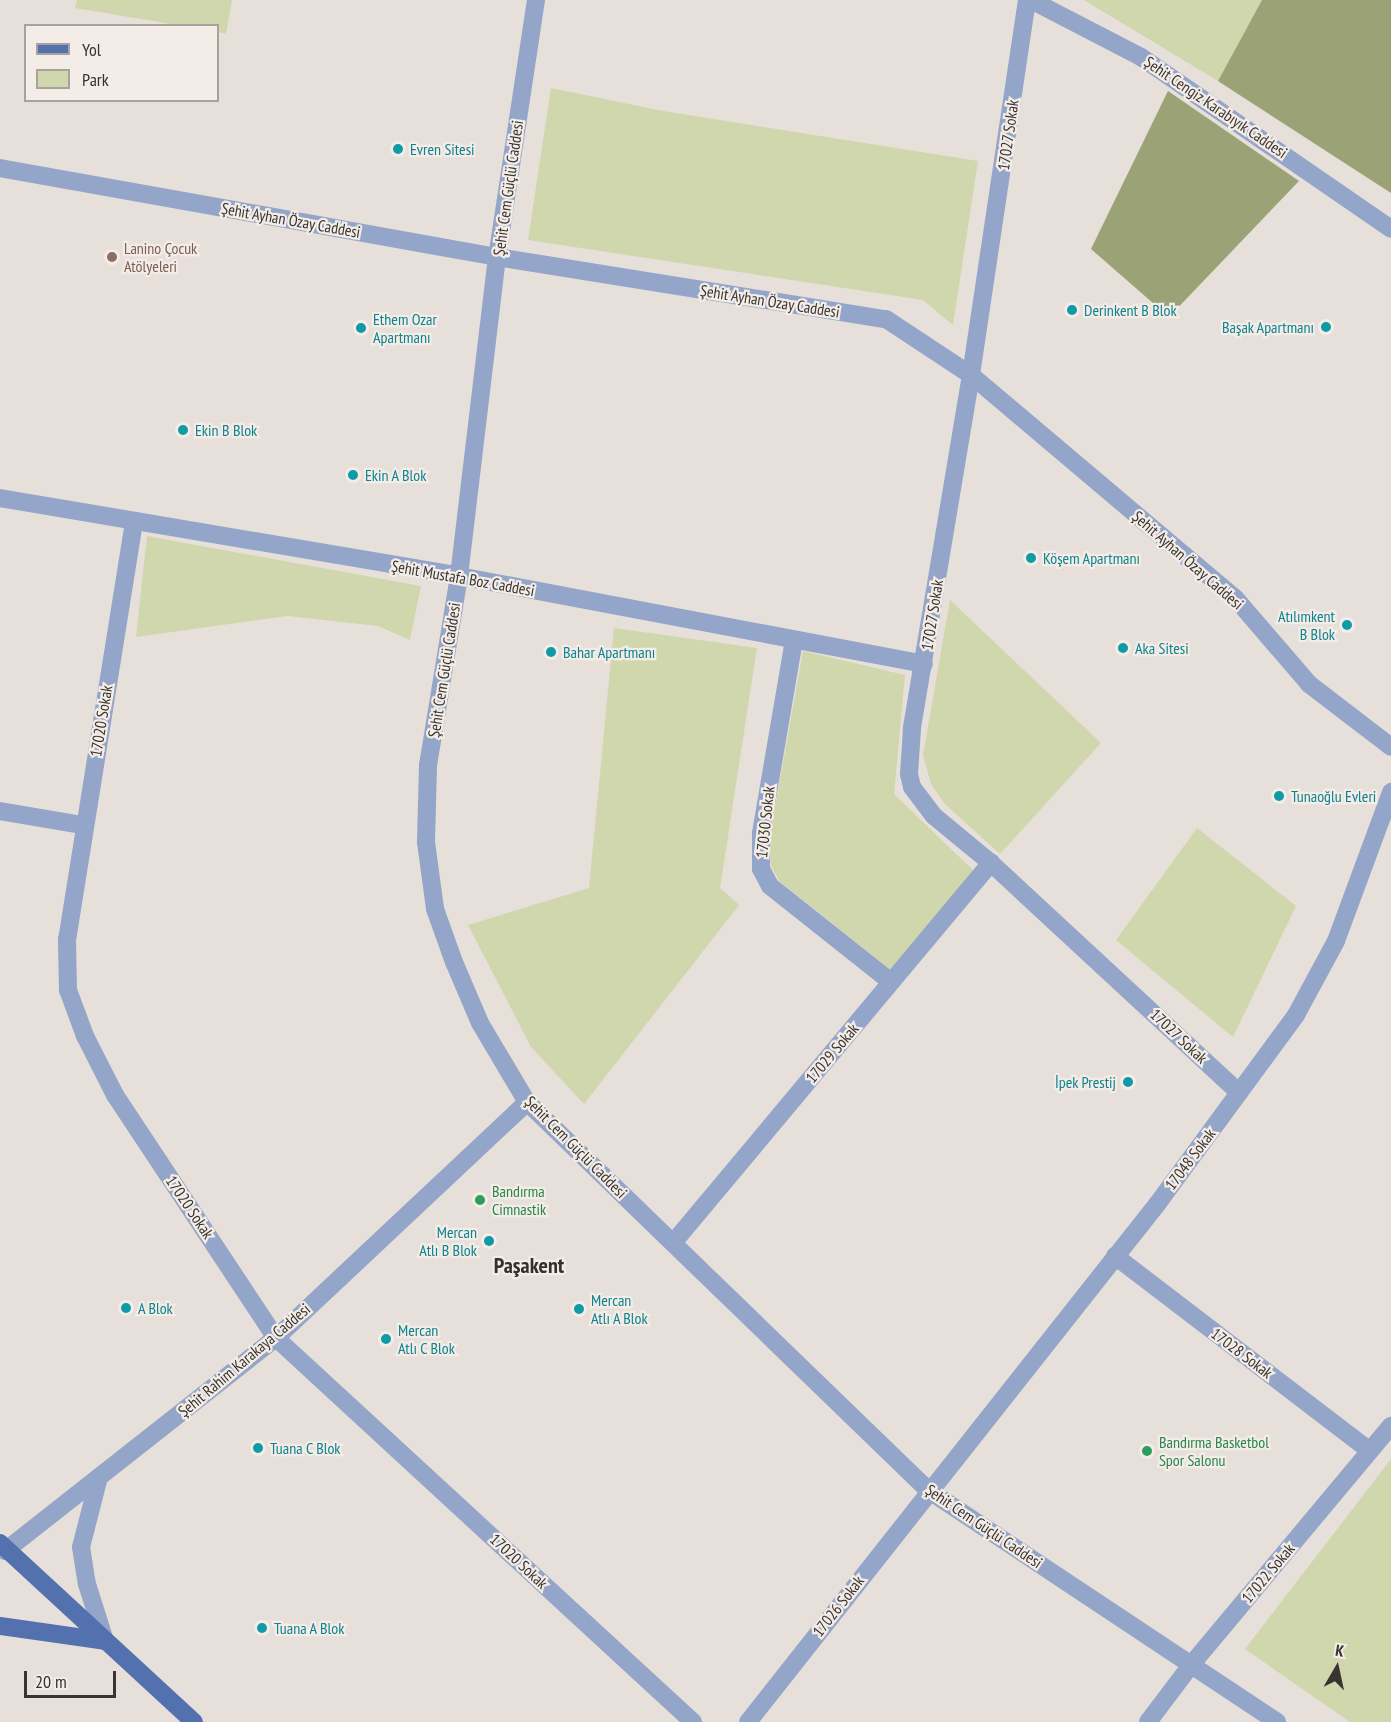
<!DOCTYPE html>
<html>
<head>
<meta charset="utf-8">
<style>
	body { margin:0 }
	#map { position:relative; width:1391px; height:1722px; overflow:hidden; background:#e7dfd9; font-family:"PT Sans Narrow",sans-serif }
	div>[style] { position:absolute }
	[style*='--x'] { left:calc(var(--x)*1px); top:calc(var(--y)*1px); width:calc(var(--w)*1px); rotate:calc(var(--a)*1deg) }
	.green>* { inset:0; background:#d1d7ac }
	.forest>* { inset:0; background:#9ba275 }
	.minor>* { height:18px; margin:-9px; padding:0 9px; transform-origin:9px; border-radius:9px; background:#93a5c8 }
	.major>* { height:18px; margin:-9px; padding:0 9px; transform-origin:9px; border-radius:9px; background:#5371af }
	.dots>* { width:16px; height:16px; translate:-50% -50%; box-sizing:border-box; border:3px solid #f4ece6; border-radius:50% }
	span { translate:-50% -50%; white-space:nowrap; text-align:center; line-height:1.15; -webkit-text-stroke:4.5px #f4ece6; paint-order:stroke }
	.street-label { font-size:16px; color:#373431 }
	.culture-label { font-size:16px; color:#0d838f }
	.left { translate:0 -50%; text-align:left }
	.right { translate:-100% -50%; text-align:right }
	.education-label { font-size:16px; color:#785e54 }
	.leisure-label { font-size:16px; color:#27864d }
	.district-label { font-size:22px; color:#362f2a; font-weight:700 }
	.legend { position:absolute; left:24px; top:24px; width:195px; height:78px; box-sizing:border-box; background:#f4ece6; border:2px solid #a8a29e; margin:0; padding:8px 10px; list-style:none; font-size:18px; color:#373431 }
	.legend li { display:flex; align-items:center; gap:12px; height:30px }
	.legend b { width:30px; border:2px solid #a8a29e }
	.north { position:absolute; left:1307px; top:1638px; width:60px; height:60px; -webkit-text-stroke:4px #f4ece6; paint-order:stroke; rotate:9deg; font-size:16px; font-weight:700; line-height:24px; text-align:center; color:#373431 }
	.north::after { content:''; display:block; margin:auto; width:21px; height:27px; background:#373431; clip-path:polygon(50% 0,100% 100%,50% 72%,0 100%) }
	.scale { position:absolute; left:24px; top:1671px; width:92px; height:27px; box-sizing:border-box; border:3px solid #373431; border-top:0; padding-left:8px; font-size:18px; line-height:21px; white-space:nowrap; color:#373431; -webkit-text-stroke:4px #f4ece6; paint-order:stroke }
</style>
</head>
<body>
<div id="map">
	<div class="green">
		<div style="clip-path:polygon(77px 0,232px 0,226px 34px,218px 32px,218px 26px,177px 25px,75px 8px)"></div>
		<div style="clip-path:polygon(1084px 0,1262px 0,1218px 81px)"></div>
		<div style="clip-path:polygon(551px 88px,663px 111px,978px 161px,953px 325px,923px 300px,528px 240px)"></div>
		<div style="clip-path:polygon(147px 536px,421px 586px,410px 640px,378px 626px,287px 616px,136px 637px)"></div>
		<div style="clip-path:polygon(950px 600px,1101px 743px,1000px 854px,945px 804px,931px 784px,923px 755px)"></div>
		<div style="clip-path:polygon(614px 628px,757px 648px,720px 888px,739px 905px,584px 1104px,531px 1047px,468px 925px,589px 888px)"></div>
		<div style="clip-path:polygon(803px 651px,905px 675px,894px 794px,975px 872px,890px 969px,780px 882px,771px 866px,769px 841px)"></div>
		<div style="clip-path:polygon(1197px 828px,1296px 906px,1233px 1037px,1116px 940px)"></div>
		<div style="clip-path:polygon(1391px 1459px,1391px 1722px,1350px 1722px,1245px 1649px)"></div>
	</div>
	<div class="forest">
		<div style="clip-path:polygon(1262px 0,1391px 0,1391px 193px,1218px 81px)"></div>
		<div style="clip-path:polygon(1168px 91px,1299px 181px,1169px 317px,1091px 249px)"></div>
	</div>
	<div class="minor">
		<div style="--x:536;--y:0;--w:260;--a:98.6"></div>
		<div style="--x:497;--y:257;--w:321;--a:96.8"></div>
		<div style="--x:459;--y:576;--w:192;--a:99.3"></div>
		<div style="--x:428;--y:765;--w:77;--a:91.5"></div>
		<div style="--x:426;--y:842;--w:68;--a:82.3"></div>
		<div style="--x:435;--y:909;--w:56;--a:70.3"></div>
		<div style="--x:454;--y:962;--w:66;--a:66.9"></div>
		<div style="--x:480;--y:1023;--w:92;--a:59.3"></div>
		<div style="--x:527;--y:1102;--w:558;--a:44.06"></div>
		<div style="--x:928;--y:1490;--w:419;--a:33.6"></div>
		<div style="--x:1027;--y:0;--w:379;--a:98.5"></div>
		<div style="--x:971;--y:375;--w:359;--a:99.5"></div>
		<div style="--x:912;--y:729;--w:45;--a:93.8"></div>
		<div style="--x:909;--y:774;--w:13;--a:77"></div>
		<div style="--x:912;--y:787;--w:36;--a:53"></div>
		<div style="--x:934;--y:816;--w:74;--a:39.5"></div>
		<div style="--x:991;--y:863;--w:338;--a:42.8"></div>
		<div style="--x:1031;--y:0;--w:124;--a:27.4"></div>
		<div style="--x:1141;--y:57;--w:303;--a:34.5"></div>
		<div style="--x:0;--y:168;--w:505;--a:10.15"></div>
		<div style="--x:497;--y:257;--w:394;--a:9.1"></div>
		<div style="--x:886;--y:319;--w:102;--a:33.4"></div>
		<div style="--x:971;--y:375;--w:347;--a:40.2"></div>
		<div style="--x:1236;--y:599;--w:112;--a:49.3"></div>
		<div style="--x:1309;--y:684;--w:103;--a:37.5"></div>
		<div style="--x:0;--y:498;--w:466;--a:9.6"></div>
		<div style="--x:459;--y:576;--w:473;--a:10.7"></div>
		<div style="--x:134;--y:522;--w:423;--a:99.1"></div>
		<div style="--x:67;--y:940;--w:50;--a:88.9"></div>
		<div style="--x:68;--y:990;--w:49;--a:69.7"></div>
		<div style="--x:85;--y:1036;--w:66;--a:63"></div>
		<div style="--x:115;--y:1095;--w:291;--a:56.5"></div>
		<div style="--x:276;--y:1338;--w:567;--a:42.64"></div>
		<div style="--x:794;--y:640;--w:197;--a:99.7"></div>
		<div style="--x:761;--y:834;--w:35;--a:90"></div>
		<div style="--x:761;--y:869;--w:19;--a:62"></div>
		<div style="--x:770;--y:886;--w:154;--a:38.4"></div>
		<div style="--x:0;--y:811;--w:84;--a:9.6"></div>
		<div style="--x:673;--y:1243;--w:496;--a:-50.1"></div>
		<div style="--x:1115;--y:1256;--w:320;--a:37.4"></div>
		<div style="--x:99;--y:1477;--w:72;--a:104.4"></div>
		<div style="--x:81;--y:1547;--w:37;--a:81"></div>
		<div style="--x:87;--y:1584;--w:60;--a:72.5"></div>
		<div style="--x:5;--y:1551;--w:345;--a:-38.2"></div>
		<div style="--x:276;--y:1338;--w:345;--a:-43.2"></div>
		<div style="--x:748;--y:1722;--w:661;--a:-51.69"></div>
		<div style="--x:1158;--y:1203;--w:233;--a:-53.7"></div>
		<div style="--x:1296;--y:1015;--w:84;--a:-61.6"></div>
		<div style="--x:1336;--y:941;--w:159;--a:-69.7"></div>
		<div style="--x:1148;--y:1722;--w:71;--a:-53"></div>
		<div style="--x:1191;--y:1665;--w:312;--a:-50.1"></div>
	</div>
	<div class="major">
		<div style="--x:0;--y:1543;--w:264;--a:42.7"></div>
		<div style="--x:0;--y:1626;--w:106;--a:8.1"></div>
	</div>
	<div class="dots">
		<div style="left:398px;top:149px;background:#0f9aa8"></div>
		<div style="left:112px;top:257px;background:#8d6e63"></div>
		<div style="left:1072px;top:310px;background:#0f9aa8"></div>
		<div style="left:1326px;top:327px;background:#0f9aa8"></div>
		<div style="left:361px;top:328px;background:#0f9aa8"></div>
		<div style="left:183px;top:430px;background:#0f9aa8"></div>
		<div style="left:353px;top:475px;background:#0f9aa8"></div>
		<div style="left:1031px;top:558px;background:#0f9aa8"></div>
		<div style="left:1347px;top:625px;background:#0f9aa8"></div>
		<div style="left:1123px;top:648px;background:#0f9aa8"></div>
		<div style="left:551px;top:652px;background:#0f9aa8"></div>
		<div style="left:1279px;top:796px;background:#0f9aa8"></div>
		<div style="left:1128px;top:1082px;background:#0f9aa8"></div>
		<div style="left:480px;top:1200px;background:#2e9e5b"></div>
		<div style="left:489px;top:1241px;background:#0f9aa8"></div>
		<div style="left:126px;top:1308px;background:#0f9aa8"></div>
		<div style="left:579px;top:1309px;background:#0f9aa8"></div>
		<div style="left:386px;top:1339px;background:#0f9aa8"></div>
		<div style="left:258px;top:1448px;background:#0f9aa8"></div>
		<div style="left:1147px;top:1451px;background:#2e9e5b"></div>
		<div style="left:262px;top:1628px;background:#0f9aa8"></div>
	</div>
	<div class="street-label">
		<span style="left:1216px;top:107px;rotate:34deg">Şehit Cengiz Karabıyık Caddesi</span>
		<span style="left:1008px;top:135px;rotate:-82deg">17027 Sokak</span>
		<span style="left:508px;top:188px;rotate:-82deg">Şehit Cem Güçlü Caddesi</span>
		<span style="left:291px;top:220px;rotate:10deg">Şehit Ayhan Özay Caddesi</span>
		<span style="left:770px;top:301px;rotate:9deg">Şehit Ayhan Özay Caddesi</span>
		<span style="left:1188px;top:560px;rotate:41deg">Şehit Ayhan Özay Caddesi</span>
		<span style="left:463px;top:578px;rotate:10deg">Şehit Mustafa Boz Caddesi</span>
		<span style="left:932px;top:615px;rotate:-81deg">17027 Sokak</span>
		<span style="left:444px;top:670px;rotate:-81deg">Şehit Cem Güçlü Caddesi</span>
		<span style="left:101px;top:721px;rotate:-81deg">17020 Sokak</span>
		<span style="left:765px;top:822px;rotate:-84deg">17030 Sokak</span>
		<span style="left:1179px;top:1036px;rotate:43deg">17027 Sokak</span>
		<span style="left:832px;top:1053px;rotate:-50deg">17029 Sokak</span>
		<span style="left:576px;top:1147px;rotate:45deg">Şehit Cem Güçlü Caddesi</span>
		<span style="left:1190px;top:1159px;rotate:-53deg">17048 Sokak</span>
		<span style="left:190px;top:1207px;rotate:56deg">17020 Sokak</span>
		<span style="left:1242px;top:1353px;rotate:37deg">17028 Sokak</span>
		<span style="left:244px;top:1360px;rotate:-40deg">Şehit Rahim Karakaya Caddesi</span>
		<span style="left:984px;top:1526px;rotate:34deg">Şehit Cem Güçlü Caddesi</span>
		<span style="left:519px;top:1561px;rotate:43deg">17020 Sokak</span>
		<span style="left:1268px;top:1573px;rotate:-50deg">17022 Sokak</span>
		<span style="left:838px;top:1606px;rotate:-52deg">17026 Sokak</span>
	</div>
	<div class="culture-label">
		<span class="left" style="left:410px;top:149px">Evren Sitesi</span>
		<span class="left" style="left:1084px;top:310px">Derinkent B Blok</span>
		<span class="left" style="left:373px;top:328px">Ethem Ozar<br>Apartmanı</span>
		<span class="right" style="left:1314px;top:327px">Başak Apartmanı</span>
		<span class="left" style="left:195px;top:430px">Ekin B Blok</span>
		<span class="left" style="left:365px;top:475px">Ekin A Blok</span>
		<span class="left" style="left:1043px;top:558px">Köşem Apartmanı</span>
		<span class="right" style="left:1335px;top:625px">Atılımkent<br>B Blok</span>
		<span class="left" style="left:1135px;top:648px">Aka Sitesi</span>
		<span class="left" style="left:563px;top:652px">Bahar Apartmanı</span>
		<span class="left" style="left:1291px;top:796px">Tunaoğlu Evleri</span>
		<span class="right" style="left:1116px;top:1082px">İpek Prestij</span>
		<span class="right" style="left:477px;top:1241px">Mercan<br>Atlı B Blok</span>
		<span class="left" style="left:591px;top:1309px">Mercan<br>Atlı A Blok</span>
		<span class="left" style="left:138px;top:1308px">A Blok</span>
		<span class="left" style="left:398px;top:1339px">Mercan<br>Atlı C Blok</span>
		<span class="left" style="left:270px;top:1448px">Tuana C Blok</span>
		<span class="left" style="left:274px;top:1628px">Tuana A Blok</span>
	</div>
	<div class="education-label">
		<span class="left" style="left:124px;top:257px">Lanino Çocuk<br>Atölyeleri</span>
	</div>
	<div class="leisure-label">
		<span class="left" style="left:492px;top:1200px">Bandırma<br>Cimnastik</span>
		<span class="left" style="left:1159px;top:1451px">Bandırma Basketbol<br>Spor Salonu</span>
	</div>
	<div class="district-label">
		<span style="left:529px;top:1266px">Paşakent</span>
	</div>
	<ul class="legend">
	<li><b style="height:8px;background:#5371af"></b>Yol</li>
	<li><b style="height:16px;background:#d1d7ac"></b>Park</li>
	</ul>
	<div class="north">K</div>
	<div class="scale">20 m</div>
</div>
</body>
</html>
